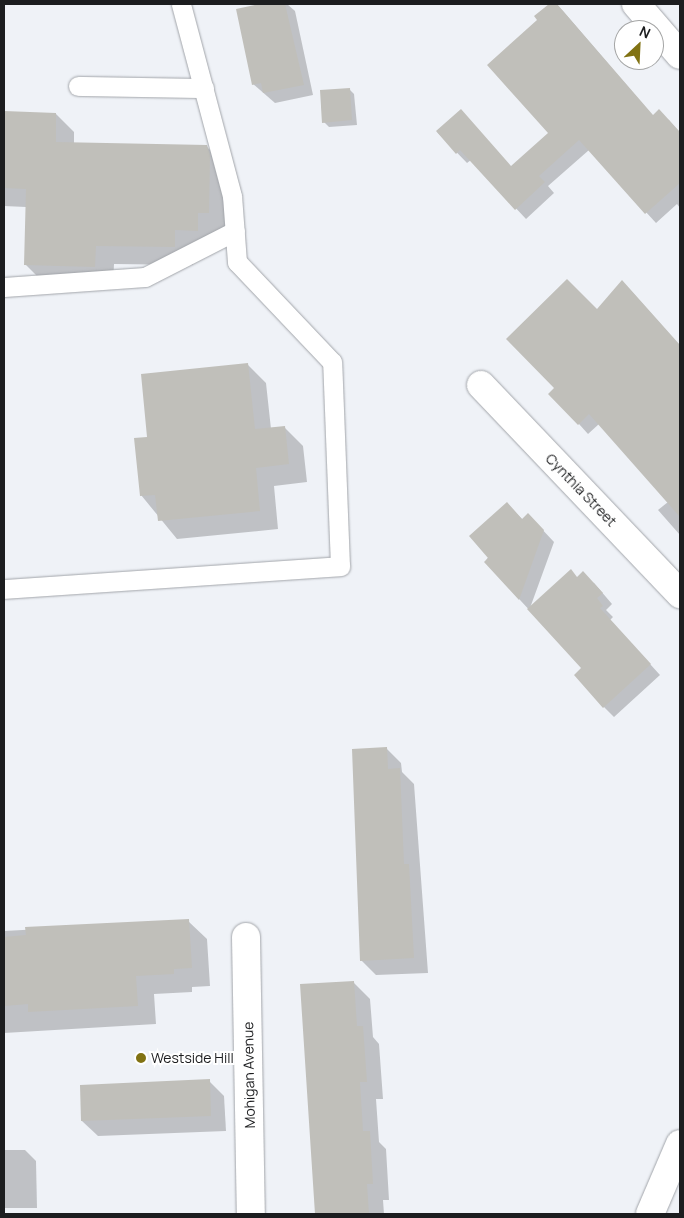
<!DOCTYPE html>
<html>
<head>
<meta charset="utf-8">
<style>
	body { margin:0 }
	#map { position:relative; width:684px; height:1218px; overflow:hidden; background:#eff2f7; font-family:Manrope,sans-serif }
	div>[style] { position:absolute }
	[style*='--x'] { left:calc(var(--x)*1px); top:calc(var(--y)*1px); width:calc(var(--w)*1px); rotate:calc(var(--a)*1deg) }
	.shadow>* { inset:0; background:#0003 }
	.building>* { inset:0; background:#c0bfba }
	.roads { filter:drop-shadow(0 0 1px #a2a5aa) drop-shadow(0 0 1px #a2a5aa) }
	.lane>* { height:19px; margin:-9.5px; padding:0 9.5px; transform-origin:9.5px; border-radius:9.5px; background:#fff }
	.street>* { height:28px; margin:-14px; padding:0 14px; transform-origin:14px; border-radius:14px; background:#fff }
	.dots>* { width:14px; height:14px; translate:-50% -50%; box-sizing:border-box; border:2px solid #fff; border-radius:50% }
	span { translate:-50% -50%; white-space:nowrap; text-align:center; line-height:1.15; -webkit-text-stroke:4px #fff; paint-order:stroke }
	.street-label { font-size:14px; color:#1c1d1f }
	.poi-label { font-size:14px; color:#1c1d1f }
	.left { translate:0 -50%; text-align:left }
	.frame { position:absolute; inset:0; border:5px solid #1c1d1f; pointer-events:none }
	.north { position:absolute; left:614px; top:20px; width:50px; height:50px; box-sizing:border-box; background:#fff; border:1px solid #a4a5a5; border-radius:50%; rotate:25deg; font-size:14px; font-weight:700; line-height:20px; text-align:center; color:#1c1d1f }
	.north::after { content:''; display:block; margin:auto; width:18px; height:22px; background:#817213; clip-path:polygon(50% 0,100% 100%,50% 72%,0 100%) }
</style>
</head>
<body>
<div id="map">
	<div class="shadow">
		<div style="clip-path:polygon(267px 4px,287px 4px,295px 11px,313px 95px,275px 103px,253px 84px,238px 10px)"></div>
		<div style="clip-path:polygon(551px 4px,556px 4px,563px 11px,653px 116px,669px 120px,680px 134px,680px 208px,677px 204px,656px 223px,589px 150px,548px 186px,554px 193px,526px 219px,471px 160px,467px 163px,437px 132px,512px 168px,550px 133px,539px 20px,536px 17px)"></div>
		<div style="clip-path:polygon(349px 89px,354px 94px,357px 125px,329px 127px,324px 122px)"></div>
		<div style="clip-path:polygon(4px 113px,56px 114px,74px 132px,74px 144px,206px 146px,225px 165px,227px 231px,193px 248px,193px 265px,114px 264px,113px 285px,44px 283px,26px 265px,26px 207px,4px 206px)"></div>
		<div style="clip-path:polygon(632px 292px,680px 346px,680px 535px,658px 510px,668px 502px,599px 424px,588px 434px,579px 424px,556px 388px,597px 311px)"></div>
		<div style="clip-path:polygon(248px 365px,266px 383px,271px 429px,285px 428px,303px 446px,307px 482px,274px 486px,278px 529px,177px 539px,141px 495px,148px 438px)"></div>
		<div style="clip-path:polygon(517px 514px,523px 520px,539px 526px,554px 542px,530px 608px,578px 578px,594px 583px,612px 604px,606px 610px,613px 617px,610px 620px,660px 675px,614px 717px,604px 707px,583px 668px,485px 562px)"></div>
		<div style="clip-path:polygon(386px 748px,401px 763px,402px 772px,414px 784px,428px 973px,376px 975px,361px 960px)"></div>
		<div style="clip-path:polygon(188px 921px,207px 939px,210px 986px,192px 987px,192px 992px,154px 994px,156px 1024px,4px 1033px,4px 931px)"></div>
		<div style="clip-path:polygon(353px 982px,370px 999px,373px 1037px,379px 1044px,383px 1099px,376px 1099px,379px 1142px,386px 1149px,389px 1200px,383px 1200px,384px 1214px,316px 1214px,302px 985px)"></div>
		<div style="clip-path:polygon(209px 1081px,224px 1096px,226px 1131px,98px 1136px,82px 1121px,81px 1086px)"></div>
		<div style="clip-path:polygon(4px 1150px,25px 1150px,36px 1161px,37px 1208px,4px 1208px)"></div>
	</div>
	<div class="building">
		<div style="clip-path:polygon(260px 4px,285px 4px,304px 85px,263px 93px,261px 83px,252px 85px,236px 9px)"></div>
		<div style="clip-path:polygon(549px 4px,557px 4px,653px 115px,659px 109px,680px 132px,680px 183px,645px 214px,579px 140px,539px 176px,545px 182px,515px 210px,460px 150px,456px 154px,436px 131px,461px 109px,511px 166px,548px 133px,487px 65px,537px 20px,534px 16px)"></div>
		<div style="clip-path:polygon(350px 88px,352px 120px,322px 123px,320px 90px)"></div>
		<div style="clip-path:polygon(4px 111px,56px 113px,56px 142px,207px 145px,210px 155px,209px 213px,198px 213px,198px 231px,175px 230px,175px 247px,96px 246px,95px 267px,24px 265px,26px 189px,4px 188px)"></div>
		<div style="clip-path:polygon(567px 279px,597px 309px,622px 280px,680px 345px,680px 517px,589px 414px,578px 425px,548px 394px,554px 388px,506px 339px)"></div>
		<div style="clip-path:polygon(248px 363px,255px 429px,285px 426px,289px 464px,256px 468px,260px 511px,158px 521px,155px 495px,140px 496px,134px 438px,147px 437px,141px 374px)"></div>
		<div style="clip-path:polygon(507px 502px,522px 519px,528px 513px,544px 530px,519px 600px,484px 562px,488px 558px,469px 536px)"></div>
		<div style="clip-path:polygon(571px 569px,577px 577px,583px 571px,603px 593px,597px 598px,603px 606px,600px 608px,651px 664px,603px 708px,574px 675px,581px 668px,527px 609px)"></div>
		<div style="clip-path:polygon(387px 747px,388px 769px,400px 768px,404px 864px,409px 864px,414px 958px,360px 961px,352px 749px)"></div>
		<div style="clip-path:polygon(189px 919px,192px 968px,174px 969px,174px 974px,136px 976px,138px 1006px,28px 1012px,28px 1004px,4px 1006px,4px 937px,26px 935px,25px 927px)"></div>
		<div style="clip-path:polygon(354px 981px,357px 1026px,363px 1026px,367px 1082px,360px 1082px,363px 1131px,370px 1131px,373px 1184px,367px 1184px,369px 1214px,315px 1214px,300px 984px)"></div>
		<div style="clip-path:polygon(210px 1079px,211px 1116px,81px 1121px,80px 1085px)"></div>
	</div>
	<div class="roads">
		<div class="lane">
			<div style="--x:78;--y:86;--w:126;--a:0.9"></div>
			<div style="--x:4;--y:287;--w:141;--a:-4.1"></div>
			<div style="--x:145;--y:277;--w:101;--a:-27.1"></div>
			<div style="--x:4;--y:589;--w:337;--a:-3.9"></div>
			<div style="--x:340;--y:566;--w:204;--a:-92.2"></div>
			<div style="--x:332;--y:362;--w:138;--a:-133.5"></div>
			<div style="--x:237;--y:262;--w:66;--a:-94.3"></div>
			<div style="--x:232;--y:196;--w:199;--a:-104.9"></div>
		</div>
		<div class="street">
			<div style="--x:636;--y:4;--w:67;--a:49.2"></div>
			<div style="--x:481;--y:385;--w:289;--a:46.4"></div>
			<div style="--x:246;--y:937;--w:277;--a:89"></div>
			<div style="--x:650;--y:1214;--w:76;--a:-66.8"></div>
		</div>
	</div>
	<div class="dots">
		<div style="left:141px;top:1058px;background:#817213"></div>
	</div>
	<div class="street-label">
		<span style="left:581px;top:490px;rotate:46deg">Cynthia Street</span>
		<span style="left:249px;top:1075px;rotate:-91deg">Mohigan Avenue</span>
	</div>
	<div class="poi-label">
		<span class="left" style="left:151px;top:1058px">Westside Hill</span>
	</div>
	<div class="frame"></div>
	<div class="north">N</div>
</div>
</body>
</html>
